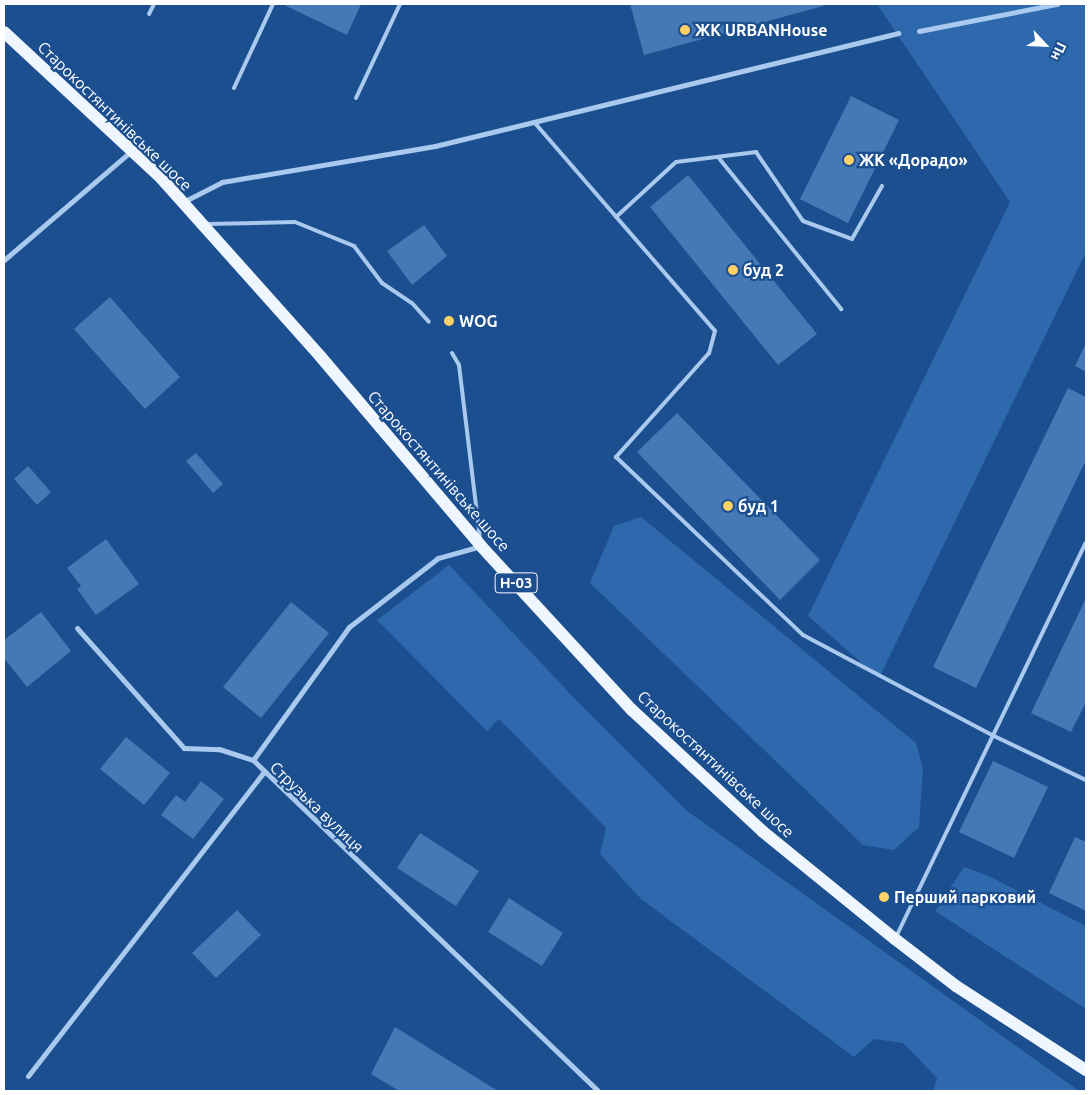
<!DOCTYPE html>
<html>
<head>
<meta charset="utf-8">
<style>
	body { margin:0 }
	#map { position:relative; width:1090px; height:1095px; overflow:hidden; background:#1b4f8f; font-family:Ubuntu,sans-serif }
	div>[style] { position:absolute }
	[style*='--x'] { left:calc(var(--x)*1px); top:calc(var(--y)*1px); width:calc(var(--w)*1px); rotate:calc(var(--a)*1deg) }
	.green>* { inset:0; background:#2e69ad }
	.building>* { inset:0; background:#4478b7 }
	.service>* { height:4px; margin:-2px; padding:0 2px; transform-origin:2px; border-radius:2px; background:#a9c9ee }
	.minor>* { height:5px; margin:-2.5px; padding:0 2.5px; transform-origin:2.5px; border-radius:2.5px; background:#a9c9ee }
	.primary>* { height:12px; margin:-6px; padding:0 6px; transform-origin:6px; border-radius:6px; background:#f0f6ff }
	.dots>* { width:14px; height:14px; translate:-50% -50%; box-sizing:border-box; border:2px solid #1b4f8f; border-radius:50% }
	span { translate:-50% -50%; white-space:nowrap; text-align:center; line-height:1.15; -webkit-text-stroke:4.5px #1b4f8f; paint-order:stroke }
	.shield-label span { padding:1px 4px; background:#1b4f8f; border:1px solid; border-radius:4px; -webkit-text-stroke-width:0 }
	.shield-label { font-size:15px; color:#fff; font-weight:700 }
	.poi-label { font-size:16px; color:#fff; font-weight:700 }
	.left { translate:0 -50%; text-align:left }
	.street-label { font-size:16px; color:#fff }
	.frame { position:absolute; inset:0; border:5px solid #fff; pointer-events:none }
	.north { position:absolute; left:1020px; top:20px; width:50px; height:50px; -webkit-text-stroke:4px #1b4f8f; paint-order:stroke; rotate:115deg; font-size:14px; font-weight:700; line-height:20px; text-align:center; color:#fff }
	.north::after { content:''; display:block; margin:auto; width:18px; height:22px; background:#fff; clip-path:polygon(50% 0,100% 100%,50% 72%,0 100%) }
</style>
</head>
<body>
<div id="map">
	<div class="green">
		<div style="clip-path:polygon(877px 4px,1086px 4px,1086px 252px,879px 678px,808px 616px,1010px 202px)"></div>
		<div style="clip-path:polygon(641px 517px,916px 743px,923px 768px,919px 827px,894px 850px,863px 845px,590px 583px,614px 526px)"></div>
		<div style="clip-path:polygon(449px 565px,578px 702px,687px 811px,1079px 1091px,933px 1091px,937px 1078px,903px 1043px,874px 1039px,854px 1057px,641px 899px,600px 854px,606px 828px,499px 719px,487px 731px,377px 620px)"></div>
		<div style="clip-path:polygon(964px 867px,989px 876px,1086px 926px,1086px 1009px,935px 911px)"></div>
	</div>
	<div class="building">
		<div style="clip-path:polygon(287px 4px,361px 4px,347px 35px,286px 6px)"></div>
		<div style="clip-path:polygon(630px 4px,823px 4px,823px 6px,644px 55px)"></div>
		<div style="clip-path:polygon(851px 96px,899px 120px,848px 223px,800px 199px)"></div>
		<div style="clip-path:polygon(688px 175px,817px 334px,778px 365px,650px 207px)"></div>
		<div style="clip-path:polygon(424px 225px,447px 256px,412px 285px,387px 251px)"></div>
		<div style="clip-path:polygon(110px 297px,180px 377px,145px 409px,74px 329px)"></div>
		<div style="clip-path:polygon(1086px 343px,1086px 372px,1075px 366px)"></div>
		<div style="clip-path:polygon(1068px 388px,1086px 397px,1086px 460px,976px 688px,933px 667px)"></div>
		<div style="clip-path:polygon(677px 413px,820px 560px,780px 600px,637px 452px)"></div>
		<div style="clip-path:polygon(196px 453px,223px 484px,213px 493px,186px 461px)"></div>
		<div style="clip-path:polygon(28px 466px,51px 492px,37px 505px,14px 479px)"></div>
		<div style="clip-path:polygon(106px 539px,139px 584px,96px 615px,77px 589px,81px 586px,67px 568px)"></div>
		<div style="clip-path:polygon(1086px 598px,1086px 702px,1071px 732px,1031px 713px)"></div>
		<div style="clip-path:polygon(291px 602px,329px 633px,261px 718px,223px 687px)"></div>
		<div style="clip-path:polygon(41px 612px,71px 651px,27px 687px,4px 658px,4px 640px)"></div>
		<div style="clip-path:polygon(126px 737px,170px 773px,144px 805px,100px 769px)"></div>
		<div style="clip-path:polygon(993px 761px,1048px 787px,1014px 858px,959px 832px)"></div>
		<div style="clip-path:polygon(201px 781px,224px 799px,193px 839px,161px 815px,176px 795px,185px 802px)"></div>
		<div style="clip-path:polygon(420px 833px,479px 871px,456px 906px,397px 868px)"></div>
		<div style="clip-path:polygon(1075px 837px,1086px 842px,1086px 911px,1049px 893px)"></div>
		<div style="clip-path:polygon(509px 898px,563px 933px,542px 966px,488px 932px)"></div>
		<div style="clip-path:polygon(237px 910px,261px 935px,216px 978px,192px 953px)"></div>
		<div style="clip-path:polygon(395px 1027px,498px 1091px,399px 1091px,371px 1074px)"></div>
	</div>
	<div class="service">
		<div style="--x:149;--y:14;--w:11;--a:-63"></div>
		<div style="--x:234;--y:88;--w:93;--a:-65.1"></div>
		<div style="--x:356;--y:98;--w:104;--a:-64.9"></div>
		<div style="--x:534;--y:122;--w:276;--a:49.1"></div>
		<div style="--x:715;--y:331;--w:23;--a:105"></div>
		<div style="--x:709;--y:353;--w:140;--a:131.8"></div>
		<div style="--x:616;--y:457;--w:258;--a:43.6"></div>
		<div style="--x:803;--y:635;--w:216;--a:27.9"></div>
		<div style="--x:994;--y:736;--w:102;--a:25.6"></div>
		<div style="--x:718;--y:157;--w:196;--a:51"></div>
		<div style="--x:616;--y:217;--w:81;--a:-42.5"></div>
		<div style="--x:676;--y:162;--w:81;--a:-7.1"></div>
		<div style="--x:756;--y:152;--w:83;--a:55.7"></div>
		<div style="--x:803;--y:221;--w:52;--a:20.2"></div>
		<div style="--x:852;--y:239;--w:61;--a:-60.5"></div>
		<div style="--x:207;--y:224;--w:88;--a:-1.3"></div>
		<div style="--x:295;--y:222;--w:64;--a:22.1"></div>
		<div style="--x:354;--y:246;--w:46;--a:52.9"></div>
		<div style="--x:382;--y:283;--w:36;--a:34"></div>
		<div style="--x:412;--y:303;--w:25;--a:48"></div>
		<div style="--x:452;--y:353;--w:14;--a:60"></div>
		<div style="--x:459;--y:365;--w:175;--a:83.1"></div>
		<div style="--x:896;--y:937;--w:437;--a:-64.3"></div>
	</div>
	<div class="minor">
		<div style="--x:919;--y:31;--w:141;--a:-11.1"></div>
		<div style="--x:183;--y:202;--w:44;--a:-27.1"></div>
		<div style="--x:222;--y:182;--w:216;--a:-9.6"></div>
		<div style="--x:435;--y:146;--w:477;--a:-13.7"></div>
		<div style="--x:4;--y:260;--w:167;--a:-40.6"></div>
		<div style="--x:481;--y:546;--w:45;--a:164.4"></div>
		<div style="--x:438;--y:558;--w:113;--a:142.2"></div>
		<div style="--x:349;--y:627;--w:164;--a:125.8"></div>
		<div style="--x:253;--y:760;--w:478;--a:43.8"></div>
		<div style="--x:77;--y:628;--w:161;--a:48.3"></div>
		<div style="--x:184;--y:748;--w:35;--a:2"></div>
		<div style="--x:219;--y:749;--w:36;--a:18"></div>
		<div style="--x:28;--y:1076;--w:383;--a:-52.2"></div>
	</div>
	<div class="primary">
		<div style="--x:4;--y:32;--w:214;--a:42.9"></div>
		<div style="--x:161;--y:178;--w:239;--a:48.2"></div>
		<div style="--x:320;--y:356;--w:249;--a:49.7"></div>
		<div style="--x:481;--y:546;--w:223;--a:47.4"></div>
		<div style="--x:632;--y:710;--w:178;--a:42.9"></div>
		<div style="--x:762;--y:831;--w:171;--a:39.1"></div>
		<div style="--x:895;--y:939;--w:77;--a:37.6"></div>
		<div style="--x:956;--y:986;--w:155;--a:32.9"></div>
	</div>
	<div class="dots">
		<div style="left:685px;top:30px;background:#ffd166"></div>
		<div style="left:849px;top:160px;background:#ffd166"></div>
		<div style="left:733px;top:270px;background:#ffd166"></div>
		<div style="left:449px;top:321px;background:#ffd166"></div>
		<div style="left:728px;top:506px;background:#ffd166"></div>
		<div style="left:884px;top:897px;background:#ffd166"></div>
	</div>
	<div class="shield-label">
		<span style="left:516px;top:583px">Н-03</span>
	</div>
	<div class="poi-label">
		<span class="left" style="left:695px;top:30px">ЖК URBANHouse</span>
		<span class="left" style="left:859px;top:160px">ЖК «Дорадо»</span>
		<span class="left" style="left:743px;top:270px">буд 2</span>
		<span class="left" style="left:459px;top:321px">WOG</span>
		<span class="left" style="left:738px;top:506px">буд 1</span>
		<span class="left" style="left:894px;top:897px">Перший парковий</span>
	</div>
	<div class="street-label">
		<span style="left:115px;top:116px;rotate:44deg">Старокостянтинівське шосе</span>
		<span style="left:439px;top:471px;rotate:49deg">Старокостянтинівське шосе</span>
		<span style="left:716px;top:764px;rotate:43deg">Старокостянтинівське шосе</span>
		<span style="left:317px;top:807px;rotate:44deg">Струзька вулиця</span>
	</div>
	<div class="frame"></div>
	<div class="north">Пн</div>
</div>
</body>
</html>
